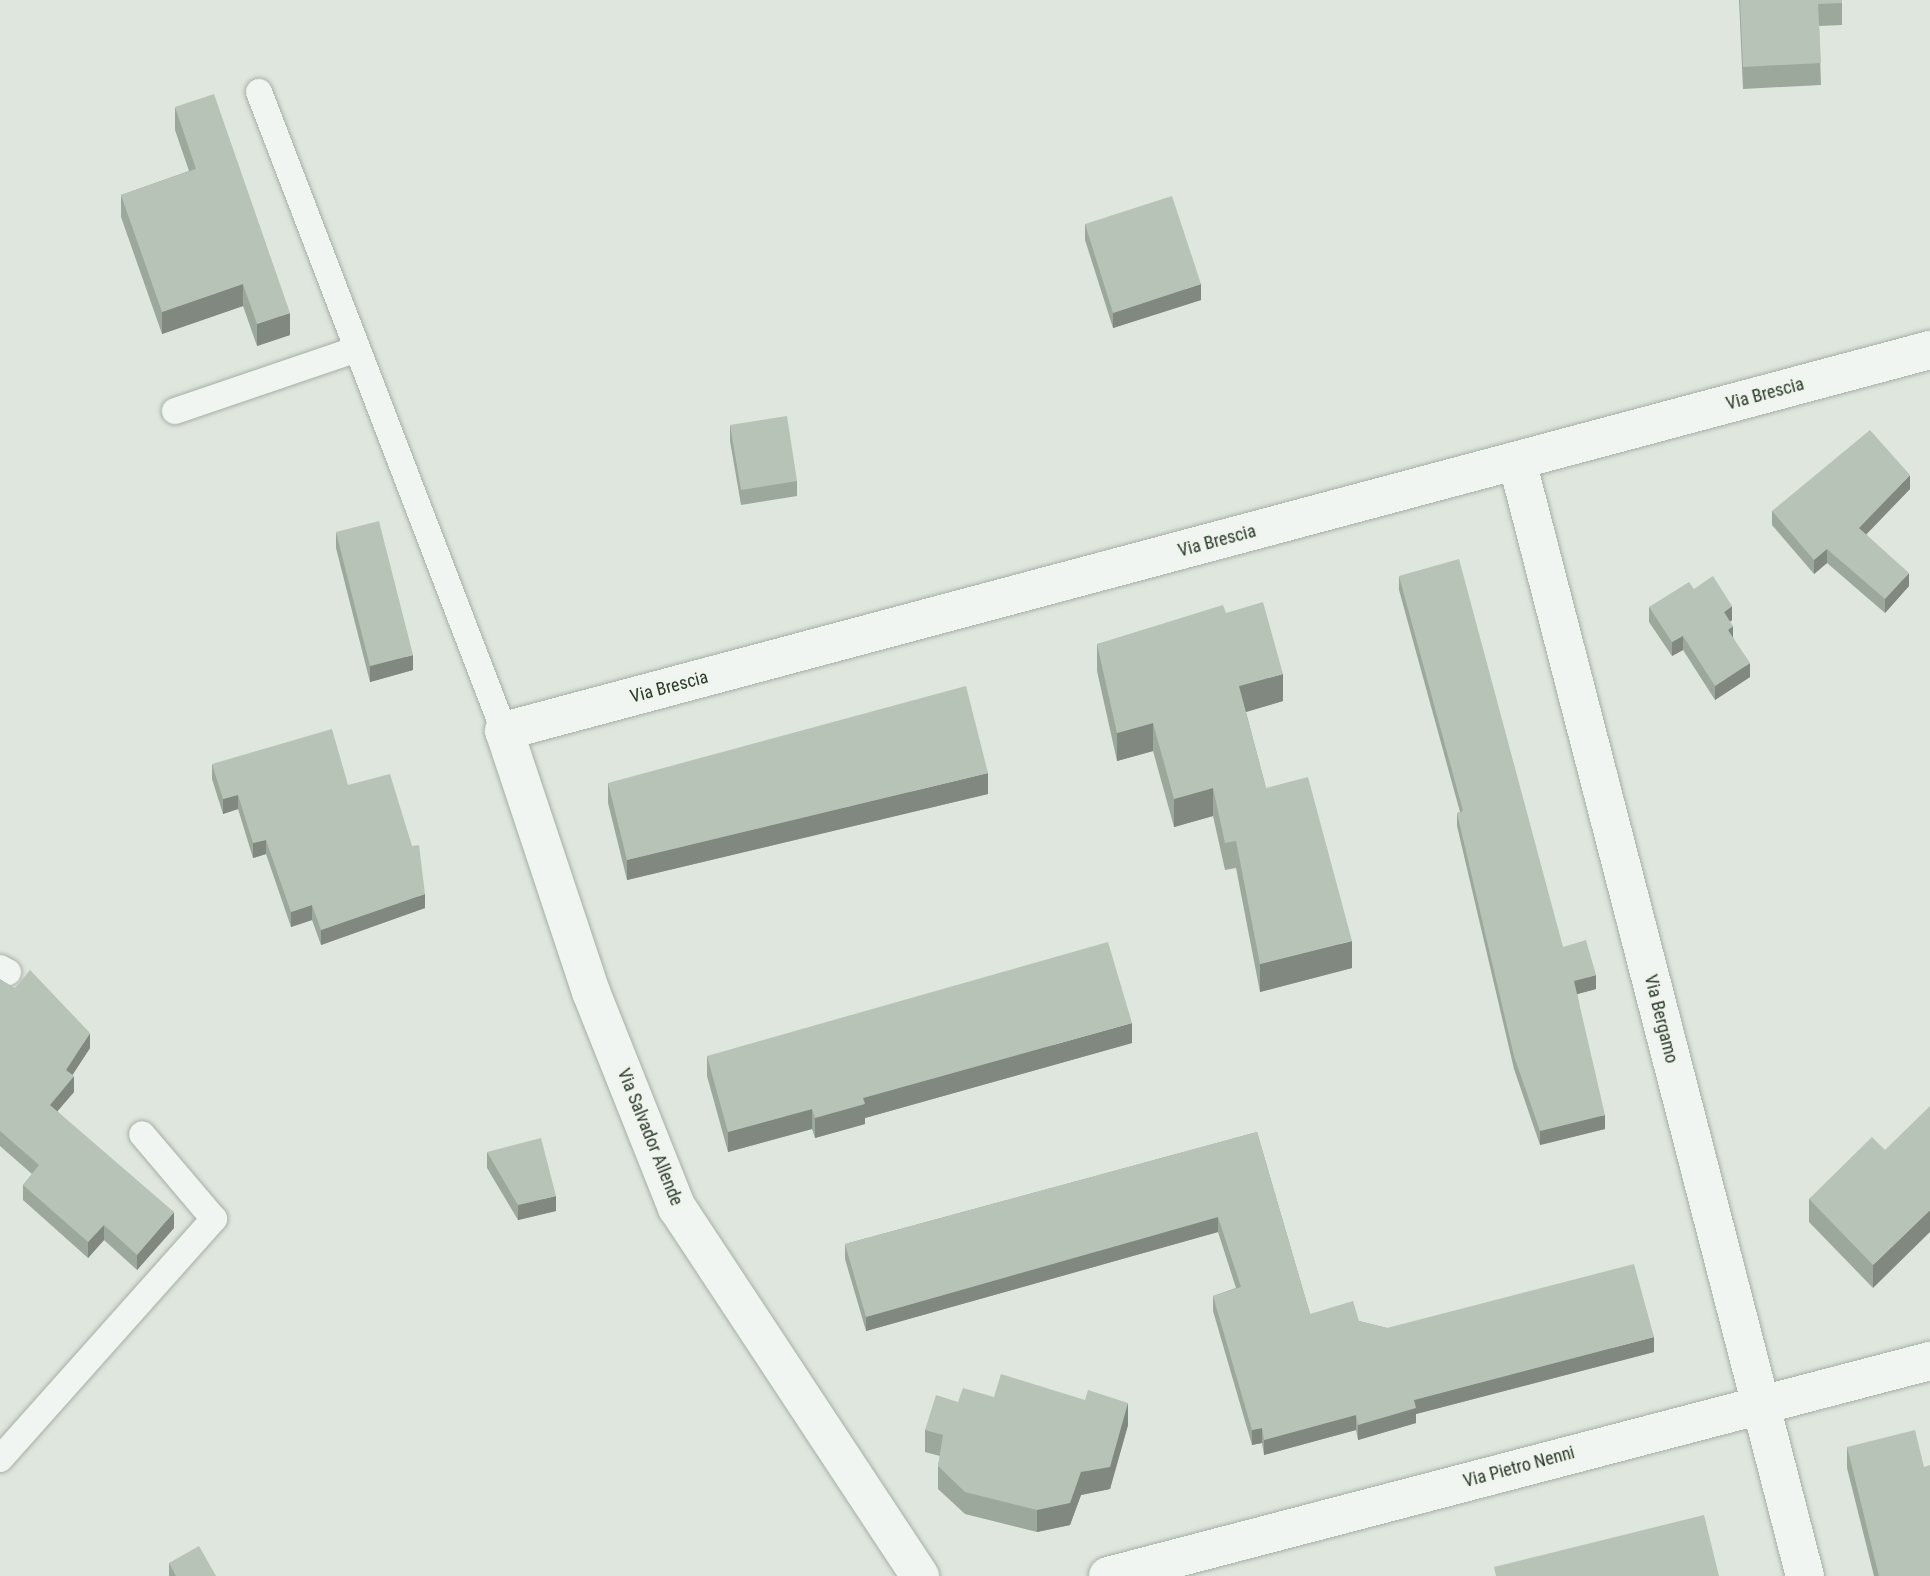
<!DOCTYPE html>
<html>
<head>
<meta charset="utf-8">
<style>
	body { margin:0 }
	#map { position:relative; width:1930px; height:1576px; overflow:hidden; background:#dfe6de; font-family:"Roboto Condensed",sans-serif }
	div>[style] { position:absolute }
	[style*='--x'] { left:calc(var(--x)*1px); top:calc(var(--y)*1px); width:calc(var(--w)*1px); rotate:calc(var(--a)*1deg) }
	.roads { filter:drop-shadow(0 0 2px #a5b0a4) drop-shadow(0 0 2px #a5b0a4) }
	.lane>* { height:26px; margin:-13px; padding:0 13px; transform-origin:13px; border-radius:13px; background:#f1f5f1 }
	.street>* { height:38px; margin:-19px; padding:0 19px; transform-origin:19px; border-radius:19px; background:#f1f5f1 }
	.wall>* { inset:0; background:#9da89d }
	.shaded-wall>* { inset:0; background:#80887f }
	.building>* { inset:0; background:#b7c3b6 }
	span { translate:-50% -50%; white-space:nowrap; text-align:center; line-height:1.15; -webkit-text-stroke:7px #eff4ee; paint-order:stroke }
	.street-label { font-size:18px; color:#2b3c29 }
</style>
</head>
<body>
<div id="map">
	<div class="roads">
		<div class="lane">
			<div style="--x:259;--y:92;--w:684;--a:69.02"></div>
			<div style="--x:175;--y:411;--w:192;--a:-18.8"></div>
			<div style="--x:0;--y:968;--w:9;--a:27"></div>
			<div style="--x:0;--y:1459;--w:322;--a:-48.3"></div>
			<div style="--x:214;--y:1219;--w:111;--a:-130.3"></div>
		</div>
		<div class="street">
			<div style="--x:1517;--y:461;--w:1152;--a:75.52"></div>
			<div style="--x:920;--y:1576;--w:441;--a:-123.4"></div>
			<div style="--x:677;--y:1208;--w:232;--a:-111.7"></div>
			<div style="--x:591;--y:992;--w:275;--a:-108.4"></div>
			<div style="--x:504;--y:731;--w:1476;--a:-14.96"></div>
			<div style="--x:1108;--y:1576;--w:850;--a:-14.66"></div>
		</div>
	</div>
	<div class="wall">
		<div style="clip-path:polygon(1739px 0,1842px 0,1842px 25px,1819px 26px,1821px 85px,1743px 89px)"></div>
		<div style="clip-path:polygon(175px 107px,290px 335px,257px 346px,243px 306px,162px 334px,121px 217px,121px 195px,189px 171px,175px 130px)"></div>
		<div style="clip-path:polygon(1085px 224px,1201px 300px,1113px 328px,1085px 240px)"></div>
		<div style="clip-path:polygon(730px 425px,797px 481px,797px 496px,741px 505px,730px 441px)"></div>
		<div style="clip-path:polygon(1910px 489px,1866px 534px,1909px 586px,1885px 613px,1827px 563px,1814px 574px,1772px 525px,1772px 511px)"></div>
		<div style="clip-path:polygon(336px 532px,413px 670px,370px 682px,336px 548px)"></div>
		<div style="clip-path:polygon(1399px 576px,1563px 947px,1596px 989px,1577px 994px,1605px 1129px,1540px 1145px,1514px 1069px,1457px 826px,1457px 813px,1460px 812px,1399px 590px)"></div>
		<div style="clip-path:polygon(1694px 589px,1732px 620px,1730px 622px,1733px 637px,1750px 677px,1715px 700px,1683px 650px,1672px 656px,1649px 622px,1649px 607px)"></div>
		<div style="clip-path:polygon(1226px 613px,1283px 701px,1246px 712px,1266px 788px,1352px 968px,1260px 992px,1236px 868px,1225px 870px,1213px 816px,1174px 827px,1153px 751px,1117px 761px,1097px 671px,1097px 644px)"></div>
		<div style="clip-path:polygon(212px 764px,348px 785px,425px 908px,321px 945px,312px 920px,291px 927px,266px 854px,253px 858px,238px 809px,223px 814px,212px 779px)"></div>
		<div style="clip-path:polygon(608px 783px,988px 794px,627px 880px,608px 803px)"></div>
		<div style="clip-path:polygon(0 979px,90px 1048px,72px 1075px,74px 1092px,57px 1111px,174px 1228px,137px 1270px,104px 1240px,88px 1258px,23px 1200px,23px 1185px,32px 1174px,0 1146px)"></div>
		<div style="clip-path:polygon(1132px 1043px,865px 1118px,865px 1124px,815px 1138px,812px 1129px,728px 1152px,707px 1076px,707px 1056px)"></div>
		<div style="clip-path:polygon(1257px 1132px,1310px 1314px,1359px 1321px,1387px 1328px,1654px 1352px,1416px 1414px,1416px 1423px,1358px 1440px,1356px 1430px,1264px 1455px,1262px 1443px,1252px 1445px,1213px 1311px,1213px 1296px,1236px 1288px,1218px 1232px,866px 1331px,845px 1259px,845px 1244px)"></div>
		<div style="clip-path:polygon(1885px 1150px,1873px 1288px,1809px 1222px,1809px 1199px)"></div>
		<div style="clip-path:polygon(487px 1152px,556px 1211px,518px 1220px,487px 1168px)"></div>
		<div style="clip-path:polygon(958px 1402px,1128px 1425px,1110px 1489px,1081px 1495px,1070px 1525px,1037px 1532px,965px 1514px,938px 1489px,938px 1466px,940px 1456px,925px 1452px,925px 1430px)"></div>
		<div style="clip-path:polygon(1847px 1447px,1924px 1467px,1930px 1576px,1874px 1576px,1847px 1468px)"></div>
		<div style="clip-path:polygon(169px 1563px,216px 1576px,169px 1576px)"></div>
	</div>
	<div class="shaded-wall">
		<div style="clip-path:polygon(243px 284px,243px 306px,162px 334px,162px 312px)"></div>
		<div style="clip-path:polygon(1201px 284px,1201px 300px,1113px 328px,1113px 313px)"></div>
		<div style="clip-path:polygon(290px 313px,290px 335px,257px 346px,257px 324px)"></div>
		<div style="clip-path:polygon(1910px 475px,1910px 489px,1859px 542px,1859px 528px)"></div>
		<div style="clip-path:polygon(1827px 549px,1827px 563px,1814px 574px,1814px 560px)"></div>
		<div style="clip-path:polygon(1909px 573px,1909px 586px,1885px 613px,1885px 599px)"></div>
		<div style="clip-path:polygon(1732px 606px,1732px 620px,1724px 626px,1724px 612px)"></div>
		<div style="clip-path:polygon(1733px 626px,1733px 640px,1728px 630px)"></div>
		<div style="clip-path:polygon(1683px 636px,1683px 650px,1672px 656px,1672px 642px)"></div>
		<div style="clip-path:polygon(413px 655px,413px 670px,370px 682px,370px 666px)"></div>
		<div style="clip-path:polygon(1750px 663px,1750px 677px,1715px 700px,1715px 686px)"></div>
		<div style="clip-path:polygon(1283px 674px,1283px 701px,1239px 714px,1239px 686px)"></div>
		<div style="clip-path:polygon(1153px 723px,1153px 751px,1117px 761px,1117px 733px)"></div>
		<div style="clip-path:polygon(988px 773px,988px 794px,627px 880px,627px 860px)"></div>
		<div style="clip-path:polygon(1213px 788px,1213px 816px,1174px 827px,1174px 799px)"></div>
		<div style="clip-path:polygon(238px 795px,238px 809px,223px 814px,223px 799px)"></div>
		<div style="clip-path:polygon(266px 840px,266px 854px,253px 858px,253px 843px)"></div>
		<div style="clip-path:polygon(425px 894px,425px 908px,321px 945px,321px 930px)"></div>
		<div style="clip-path:polygon(312px 905px,312px 920px,291px 927px,291px 912px)"></div>
		<div style="clip-path:polygon(1352px 941px,1352px 968px,1260px 992px,1260px 964px)"></div>
		<div style="clip-path:polygon(1596px 975px,1596px 989px,1574px 995px,1574px 981px)"></div>
		<div style="clip-path:polygon(1132px 1023px,1132px 1043px,865px 1118px,865px 1124px,815px 1138px,815px 1118px,863px 1098px)"></div>
		<div style="clip-path:polygon(90px 1033px,90px 1048px,66px 1085px,66px 1070px)"></div>
		<div style="clip-path:polygon(74px 1076px,74px 1092px,50px 1120px,50px 1105px)"></div>
		<div style="clip-path:polygon(812px 1109px,812px 1129px,728px 1152px,728px 1132px)"></div>
		<div style="clip-path:polygon(1605px 1115px,1605px 1129px,1540px 1145px,1540px 1131px)"></div>
		<div style="clip-path:polygon(556px 1196px,556px 1211px,518px 1220px,518px 1205px)"></div>
		<div style="clip-path:polygon(1930px 1210px,1930px 1232px,1873px 1288px,1873px 1265px)"></div>
		<div style="clip-path:polygon(174px 1212px,174px 1228px,137px 1270px,137px 1255px)"></div>
		<div style="clip-path:polygon(1218px 1217px,1218px 1232px,866px 1331px,866px 1317px)"></div>
		<div style="clip-path:polygon(104px 1225px,104px 1240px,88px 1258px,88px 1242px)"></div>
		<div style="clip-path:polygon(1654px 1337px,1654px 1352px,1416px 1414px,1416px 1423px,1358px 1440px,1358px 1425px,1414px 1400px)"></div>
		<div style="clip-path:polygon(1128px 1403px,1128px 1425px,1110px 1489px,1081px 1495px,1070px 1525px,1037px 1532px,1037px 1510px)"></div>
		<div style="clip-path:polygon(1356px 1415px,1356px 1430px,1264px 1455px,1264px 1440px)"></div>
		<div style="clip-path:polygon(1262px 1428px,1262px 1443px,1252px 1445px,1252px 1430px)"></div>
	</div>
	<div class="building">
		<div style="clip-path:polygon(1740px 0,1842px 0,1842px 3px,1818px 4px,1821px 63px,1743px 67px)"></div>
		<div style="clip-path:polygon(214px 94px,290px 313px,257px 324px,243px 284px,162px 312px,121px 195px,196px 169px,175px 107px)"></div>
		<div style="clip-path:polygon(1172px 196px,1201px 284px,1113px 313px,1085px 224px)"></div>
		<div style="clip-path:polygon(787px 416px,797px 481px,741px 490px,730px 425px)"></div>
		<div style="clip-path:polygon(1870px 430px,1910px 475px,1859px 528px,1909px 573px,1885px 599px,1827px 549px,1814px 560px,1772px 511px)"></div>
		<div style="clip-path:polygon(379px 521px,413px 655px,370px 666px,336px 532px)"></div>
		<div style="clip-path:polygon(1459px 559px,1563px 947px,1586px 940px,1596px 975px,1574px 981px,1605px 1115px,1540px 1131px,1514px 1056px,1457px 813px,1463px 811px,1399px 576px)"></div>
		<div style="clip-path:polygon(1713px 576px,1732px 606px,1724px 612px,1733px 626px,1728px 630px,1750px 663px,1715px 686px,1683px 636px,1672px 642px,1649px 607px,1689px 582px,1694px 589px)"></div>
		<div style="clip-path:polygon(1263px 602px,1283px 674px,1239px 686px,1266px 788px,1308px 777px,1352px 941px,1260px 964px,1236px 841px,1225px 843px,1213px 788px,1174px 799px,1153px 723px,1117px 733px,1097px 644px,1223px 605px,1226px 613px)"></div>
		<div style="clip-path:polygon(966px 686px,988px 773px,627px 860px,608px 783px)"></div>
		<div style="clip-path:polygon(332px 729px,348px 785px,390px 774px,412px 846px,419px 845px,425px 894px,321px 930px,312px 905px,291px 912px,266px 840px,253px 843px,238px 795px,223px 799px,212px 764px)"></div>
		<div style="clip-path:polygon(1108px 942px,1132px 1023px,863px 1098px,865px 1104px,815px 1118px,812px 1109px,728px 1132px,707px 1056px)"></div>
		<div style="clip-path:polygon(30px 970px,90px 1033px,66px 1070px,74px 1076px,50px 1105px,174px 1212px,137px 1255px,104px 1225px,88px 1242px,23px 1185px,39px 1165px,0 1131px,0 979px,15px 988px)"></div>
		<div style="clip-path:polygon(1930px 1106px,1930px 1210px,1873px 1265px,1809px 1199px,1872px 1137px,1885px 1150px)"></div>
		<div style="clip-path:polygon(1257px 1132px,1310px 1314px,1353px 1301px,1359px 1321px,1387px 1328px,1634px 1264px,1654px 1337px,1414px 1400px,1416px 1408px,1358px 1425px,1356px 1415px,1264px 1440px,1262px 1428px,1252px 1430px,1213px 1296px,1241px 1287px,1218px 1217px,866px 1317px,845px 1244px)"></div>
		<div style="clip-path:polygon(541px 1138px,556px 1196px,518px 1205px,487px 1152px)"></div>
		<div style="clip-path:polygon(1001px 1374px,1085px 1400px,1088px 1390px,1128px 1403px,1110px 1467px,1081px 1472px,1070px 1503px,1037px 1510px,965px 1492px,938px 1466px,943px 1435px,925px 1430px,936px 1395px,958px 1402px,963px 1388px,994px 1397px)"></div>
		<div style="clip-path:polygon(1915px 1430px,1924px 1467px,1930px 1465px,1930px 1576px,1879px 1576px,1847px 1447px)"></div>
		<div style="clip-path:polygon(1704px 1515px,1719px 1576px,1496px 1576px,1494px 1567px)"></div>
		<div style="clip-path:polygon(199px 1546px,216px 1576px,176px 1576px,169px 1563px)"></div>
	</div>
	<div class="street-label">
		<span style="left:1765px;top:394px;rotate:-15deg">Via Brescia</span>
		<span style="left:1217px;top:541px;rotate:-15deg">Via Brescia</span>
		<span style="left:669px;top:687px;rotate:-15deg">Via Brescia</span>
		<span style="left:1661px;top:1019px;rotate:76deg">Via Bergamo</span>
		<span style="left:650px;top:1137px;rotate:68deg">Via Salvador Allende</span>
		<span style="left:1519px;top:1467px;rotate:-15deg">Via Pietro Nenni</span>
	</div>
</div>
</body>
</html>
